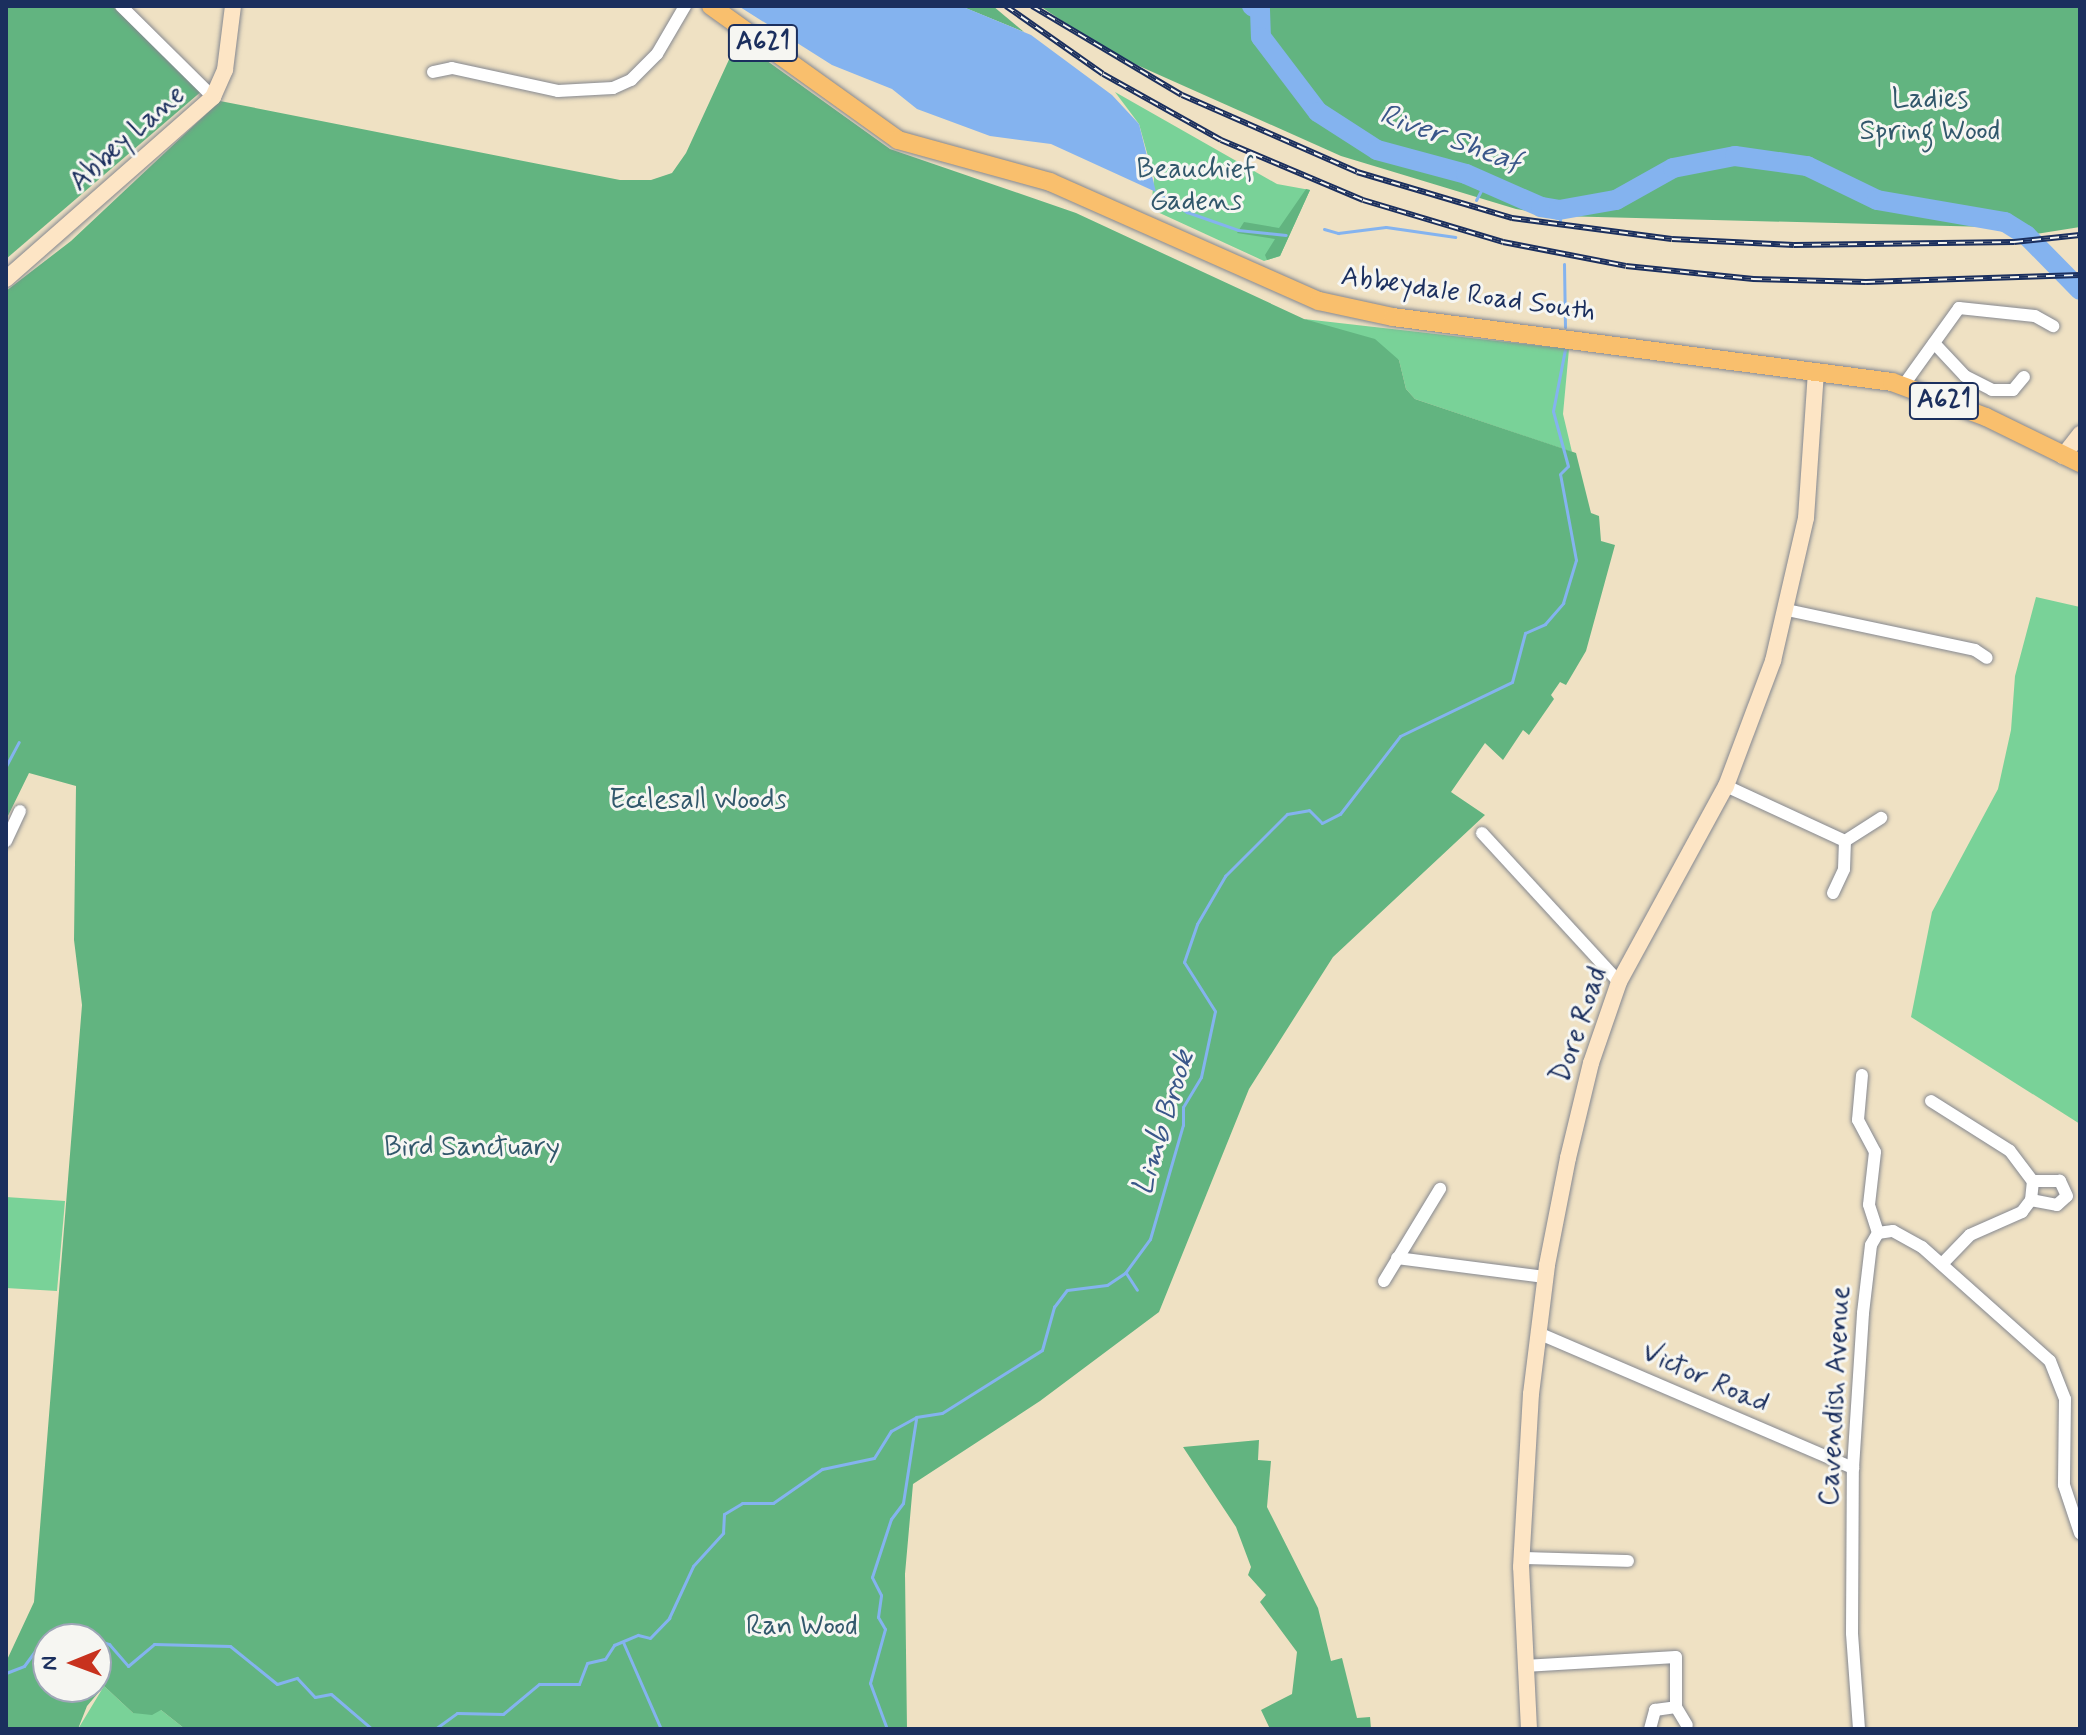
<!DOCTYPE html>
<html>
<head>
<meta charset="utf-8">
<style>
	body { margin:0 }
	#map { position:relative; width:2086px; height:1735px; overflow:hidden; background:#efe1c3; font-family:Mynerve,sans-serif }
	div>[style] { position:absolute }
	[style*='--x'] { left:calc(var(--x)*1px); top:calc(var(--y)*1px); width:calc(var(--w)*1px); rotate:calc(var(--a)*1deg) }
	.green>* { inset:0; background:#79d298 }
	.forest>* { inset:0; background:#62b480 }
	.water>* { inset:0; background:#84b3ef }
	.stream>* { height:3px; margin:-1.5px; padding:0 1.5px; transform-origin:1.5px; border-radius:1.5px; background:#84b3ef }
	.river>* { height:20px; margin:-10px; padding:0 10px; transform-origin:10px; border-radius:10px; background:#84b3ef }
	.roads { filter:drop-shadow(0 0 2px #858890) drop-shadow(0 0 2px #858890) }
	.street>* { height:12px; margin:-6px; padding:0 6px; transform-origin:6px; border-radius:6px; background:#fff }
	.secondary>* { height:16px; margin:-8px; padding:0 8px; transform-origin:8px; border-radius:8px; background:#fde5c5 }
	.primary>* { height:18px; margin:-9px; padding:0 9px; transform-origin:9px; border-radius:9px; background:#f9bf6d }
	.rail>* { height:6px; margin-top:-3px; transform-origin:0; background:repeating-linear-gradient(90deg,#f6f6f2 0 9px,#1b2f5e 0 18px); box-sizing:border-box; border-block:2px solid #1b2f5e }
	span { translate:-50% -50%; white-space:nowrap; text-align:center; line-height:1.15; -webkit-text-stroke:6px #f6f6f2; paint-order:stroke }
	.shield-label span { padding:2px 6px; background:#f6f6f2; border:2px solid; border-radius:6px; -webkit-text-stroke-width:0 }
	.shield-label { font-size:26px; color:#1b2f5e; font-weight:700 }
	.park-label { font-size:28px; color:#32586c }
	.street-label { font-size:28px; color:#1b2f5e }
	.water-label { font-size:30px; color:#3a578a; font-style:italic }
	.frame { position:absolute; inset:0; border:8px solid #1b2f5e; pointer-events:none }
	.north { position:absolute; left:32px; top:1623px; width:80px; height:80px; box-sizing:border-box; background:#f6f6f2; border:2px solid #9ea6b7; border-radius:50%; rotate:269deg; font-size:22px; font-weight:700; line-height:32px; text-align:center; color:#1b2f5e }
	.north::after { content:''; display:block; margin:auto; width:28px; height:36px; background:#c8321e; clip-path:polygon(50% 0,100% 100%,50% 72%,0 100%) }
</style>
</head>
<body>
<div id="map">
	<div class="green">
		<div style="clip-path:polygon(1115px 92px,1277px 184px,1310px 190px,1280px 256px,1264px 261px,1151px 209px,1154px 178px,1139px 124px)"></div>
		<div style="clip-path:polygon(1304px 319px,1569px 349px,1563px 414px,1572px 452px,1415px 399px,1406px 389px,1399px 360px)"></div>
		<div style="clip-path:polygon(2036px 597px,2080px 607px,2080px 1124px,1911px 1017px,1932px 912px,1998px 789px,2011px 730px,2015px 676px)"></div>
		<div style="clip-path:polygon(6px 1197px,65px 1201px,57px 1291px,6px 1288px)"></div>
		<div style="clip-path:polygon(104px 1686px,133px 1713px,161px 1710px,185px 1729px,78px 1729px)"></div>
	</div>
	<div class="forest">
		<div style="clip-path:polygon(6px 6px,112px 6px,203px 90px,6px 259px)"></div>
		<div style="clip-path:polygon(961px 6px,993px 6px,1024px 32px,963px 7px)"></div>
		<div style="clip-path:polygon(1040px 6px,2080px 6px,2080px 227px,2036px 234px,1989px 227px,1559px 216px,1516px 209px,1341px 156px,1110px 53px)"></div>
		<div style="clip-path:polygon(evenodd,738px 40px,890px 149px,1076px 213px,1304px 319px,1375px 339px,1399px 360px,1406px 389px,1415px 399px,1576px 453px,1591px 513px,1599px 516px,1601px 541px,1615px 545px,1586px 651px,1566px 685px,1560px 682px,1551px 695px,1554px 699px,1529px 735px,1523px 730px,1503px 760px,1485px 743px,1451px 792px,1485px 815px,1333px 957px,1249px 1089px,1159px 1312px,1040px 1401px,913px 1484px,905px 1574px,907px 1729px,185px 1729px,161px 1710px,152px 1715px,133px 1713px,104px 1686px,87px 1706px,78px 1729px,6px 1729px,6px 1662px,34px 1602px,82px 1005px,74px 940px,76px 786px,29px 773px,6px 820px,6px 291px,71px 241px,220px 101px,620px 180px,651px 180px,672px 173px,686px 153px,738px 40px,48px 1639px,96px 1639px,96px 1687px,48px 1687px,48px 1639px)"></div>
		<div style="clip-path:polygon(1306px 189px,1310px 190px,1280px 256px,1267px 260px,1265px 255px,1275px 239px,1237px 233px,1244px 222px,1279px 228px)"></div>
		<div style="clip-path:polygon(1259px 1440px,1258px 1460px,1271px 1461px,1267px 1507px,1318px 1608px,1331px 1661px,1342px 1658px,1357px 1718px,1370px 1717px,1371px 1729px,1270px 1729px,1261px 1710px,1292px 1694px,1297px 1652px,1260px 1602px,1266px 1595px,1248px 1575px,1251px 1567px,1236px 1527px,1183px 1447px)"></div>
	</div>
	<div class="water">
		<div style="clip-path:polygon(961px 6px,1031px 35px,1112px 95px,1139px 124px,1156px 192px,1051px 144px,990px 136px,917px 109px,892px 89px,832px 65px,740px 7px)"></div>
	</div>
	<div class="stream">
		<div style="--x:1156;--y:192;--w:37;--a:33"></div>
		<div style="--x:1187;--y:212;--w:54;--a:19.4"></div>
		<div style="--x:1238;--y:230;--w:48;--a:5.9"></div>
		<div style="--x:1476;--y:200;--w:17;--a:-62"></div>
		<div style="--x:1559;--y:210;--w:12;--a:85"></div>
		<div style="--x:1324;--y:229;--w:15;--a:16"></div>
		<div style="--x:1338;--y:233;--w:48;--a:-7.1"></div>
		<div style="--x:1386;--y:227;--w:70;--a:8.2"></div>
		<div style="--x:1564;--y:264;--w:63;--a:89.1"></div>
		<div style="--x:6;--y:766;--w:27;--a:-62"></div>
		<div style="--x:1126;--y:1273;--w:20;--a:57"></div>
		<div style="--x:96;--y:1640;--w:14;--a:17"></div>
		<div style="--x:109;--y:1644;--w:29;--a:49"></div>
		<div style="--x:128;--y:1666;--w:34;--a:-40"></div>
		<div style="--x:154;--y:1644;--w:76;--a:1.5"></div>
		<div style="--x:230;--y:1646;--w:60;--a:39"></div>
		<div style="--x:277;--y:1684;--w:21;--a:-17"></div>
		<div style="--x:297;--y:1678;--w:26;--a:47"></div>
		<div style="--x:315;--y:1697;--w:16;--a:-11"></div>
		<div style="--x:331;--y:1694;--w:54;--a:40.5"></div>
		<div style="--x:623;--y:1642;--w:95;--a:66.4"></div>
		<div style="--x:6;--y:1673;--w:19;--a:-21"></div>
		<div style="--x:24;--y:1666;--w:42;--a:-53.7"></div>
		<div style="--x:49;--y:1632;--w:44;--a:9.2"></div>
		<div style="--x:435;--y:1729;--w:27;--a:-36"></div>
		<div style="--x:457;--y:1713;--w:46;--a:1.2"></div>
		<div style="--x:503;--y:1714;--w:47;--a:-39.8"></div>
		<div style="--x:539;--y:1684;--w:40;--a:0"></div>
		<div style="--x:579;--y:1684;--w:22;--a:-69"></div>
		<div style="--x:587;--y:1663;--w:18;--a:-13"></div>
		<div style="--x:605;--y:1659;--w:17;--a:-57"></div>
		<div style="--x:614;--y:1645;--w:26;--a:-23"></div>
		<div style="--x:638;--y:1635;--w:12;--a:14"></div>
		<div style="--x:650;--y:1638;--w:28;--a:-46"></div>
		<div style="--x:669;--y:1618;--w:57;--a:-65.2"></div>
		<div style="--x:693;--y:1566;--w:45;--a:-47.7"></div>
		<div style="--x:723;--y:1533;--w:19;--a:-87"></div>
		<div style="--x:724;--y:1514;--w:21;--a:-31"></div>
		<div style="--x:742;--y:1503;--w:31;--a:0"></div>
		<div style="--x:773;--y:1503;--w:60;--a:-34.8"></div>
		<div style="--x:822;--y:1469;--w:53;--a:-11.9"></div>
		<div style="--x:874;--y:1458;--w:32;--a:-58"></div>
		<div style="--x:891;--y:1431;--w:29;--a:-29"></div>
		<div style="--x:916;--y:1417;--w:26;--a:-9"></div>
		<div style="--x:942;--y:1413;--w:118;--a:-32.2"></div>
		<div style="--x:1042;--y:1350;--w:45;--a:-74.4"></div>
		<div style="--x:1054;--y:1307;--w:21;--a:-53"></div>
		<div style="--x:1067;--y:1290;--w:40;--a:-7.1"></div>
		<div style="--x:1107;--y:1285;--w:22;--a:-34"></div>
		<div style="--x:1125;--y:1273;--w:42;--a:-53.7"></div>
		<div style="--x:1150;--y:1239;--w:119;--a:-73.9"></div>
		<div style="--x:1183;--y:1125;--w:18;--a:-90"></div>
		<div style="--x:1183;--y:1107;--w:35;--a:-59"></div>
		<div style="--x:1201;--y:1077;--w:67;--a:-78"></div>
		<div style="--x:1215;--y:1011;--w:58;--a:-122.3"></div>
		<div style="--x:1184;--y:962;--w:40;--a:-71.1"></div>
		<div style="--x:1197;--y:924;--w:56;--a:-59.7"></div>
		<div style="--x:1225;--y:876;--w:88;--a:-45"></div>
		<div style="--x:1287;--y:814;--w:22;--a:-10"></div>
		<div style="--x:1309;--y:810;--w:18;--a:45"></div>
		<div style="--x:1322;--y:823;--w:20;--a:-27"></div>
		<div style="--x:1340;--y:814;--w:98;--a:-52.4"></div>
		<div style="--x:1400;--y:736;--w:124;--a:-25.7"></div>
		<div style="--x:1512;--y:682;--w:51;--a:-75.1"></div>
		<div style="--x:1525;--y:633;--w:22;--a:-24"></div>
		<div style="--x:1545;--y:624;--w:28;--a:-49"></div>
		<div style="--x:1563;--y:603;--w:45;--a:-73.2"></div>
		<div style="--x:1576;--y:560;--w:87;--a:-100.5"></div>
		<div style="--x:1560;--y:474;--w:11;--a:-45"></div>
		<div style="--x:1568;--y:466;--w:57;--a:-105.3"></div>
		<div style="--x:1553;--y:411;--w:63;--a:-79"></div>
		<div style="--x:887;--y:1729;--w:49;--a:-110.3"></div>
		<div style="--x:870;--y:1683;--w:56;--a:-74.5"></div>
		<div style="--x:885;--y:1629;--w:14;--a:-120"></div>
		<div style="--x:878;--y:1617;--w:22;--a:-82"></div>
		<div style="--x:881;--y:1595;--w:20;--a:-117"></div>
		<div style="--x:872;--y:1577;--w:61;--a:-71.9"></div>
		<div style="--x:891;--y:1519;--w:20;--a:-53"></div>
		<div style="--x:903;--y:1503;--w:85;--a:-81.2"></div>
	</div>
	<div class="river">
		<div style="--x:1252;--y:6;--w:9;--a:27"></div>
		<div style="--x:1260;--y:10;--w:27;--a:88"></div>
		<div style="--x:1261;--y:37;--w:94;--a:52.8"></div>
		<div style="--x:1318;--y:112;--w:70;--a:32.8"></div>
		<div style="--x:1377;--y:150;--w:92;--a:15.1"></div>
		<div style="--x:1466;--y:174;--w:82;--a:23.7"></div>
		<div style="--x:1541;--y:207;--w:18;--a:9"></div>
		<div style="--x:1559;--y:210;--w:58;--a:-10"></div>
		<div style="--x:1616;--y:200;--w:65;--a:-29.3"></div>
		<div style="--x:1673;--y:168;--w:63;--a:-11"></div>
		<div style="--x:1735;--y:156;--w:73;--a:7.9"></div>
		<div style="--x:1807;--y:166;--w:78;--a:25.9"></div>
		<div style="--x:1877;--y:200;--w:130;--a:9.8"></div>
		<div style="--x:2005;--y:222;--w:25;--a:32"></div>
		<div style="--x:2026;--y:235;--w:77;--a:45.5"></div>
	</div>
	<div class="roads">
		<div class="street">
			<div style="--x:121;--y:6;--w:129;--a:44.7"></div>
			<div style="--x:433;--y:72;--w:19;--a:-12"></div>
			<div style="--x:452;--y:68;--w:108;--a:12.2"></div>
			<div style="--x:558;--y:91;--w:55;--a:-3.1"></div>
			<div style="--x:613;--y:88;--w:20;--a:-24"></div>
			<div style="--x:631;--y:80;--w:37;--a:-45"></div>
			<div style="--x:657;--y:54;--w:56;--a:-59.7"></div>
			<div style="--x:1934;--y:343;--w:45;--a:46.8"></div>
			<div style="--x:1965;--y:376;--w:30;--a:27"></div>
			<div style="--x:1992;--y:390;--w:21;--a:0"></div>
			<div style="--x:2013;--y:390;--w:17;--a:-50"></div>
			<div style="--x:1903;--y:386;--w:96;--a:-54.3"></div>
			<div style="--x:1959;--y:308;--w:76;--a:6"></div>
			<div style="--x:2035;--y:316;--w:21;--a:29"></div>
			<div style="--x:1787;--y:610;--w:192;--a:12"></div>
			<div style="--x:1975;--y:650;--w:14;--a:34"></div>
			<div style="--x:1726;--y:786;--w:131;--a:24.8"></div>
			<div style="--x:1482;--y:833;--w:202;--a:47.4"></div>
			<div style="--x:6;--y:841;--w:33;--a:-65"></div>
			<div style="--x:1833;--y:893;--w:26;--a:-65"></div>
			<div style="--x:1844;--y:869;--w:28;--a:-88"></div>
			<div style="--x:1845;--y:841;--w:43;--a:-32.6"></div>
			<div style="--x:1862;--y:1075;--w:45;--a:95.1"></div>
			<div style="--x:1858;--y:1120;--w:36;--a:62"></div>
			<div style="--x:1875;--y:1152;--w:53;--a:96.5"></div>
			<div style="--x:1869;--y:1205;--w:29;--a:72"></div>
			<div style="--x:1931;--y:1101;--w:93;--a:32.3"></div>
			<div style="--x:2010;--y:1151;--w:38;--a:53"></div>
			<div style="--x:2033;--y:1181;--w:19;--a:96"></div>
			<div style="--x:2031;--y:1200;--w:15;--a:127"></div>
			<div style="--x:2022;--y:1212;--w:57;--a:156.1"></div>
			<div style="--x:1970;--y:1235;--w:40;--a:134"></div>
			<div style="--x:2031;--y:1200;--w:26;--a:11"></div>
			<div style="--x:2057;--y:1205;--w:13;--a:-42"></div>
			<div style="--x:2067;--y:1196;--w:17;--a:-115"></div>
			<div style="--x:2060;--y:1181;--w:27;--a:180"></div>
			<div style="--x:1878;--y:1233;--w:15;--a:-8"></div>
			<div style="--x:1893;--y:1231;--w:33;--a:29"></div>
			<div style="--x:1922;--y:1247;--w:171;--a:41.7"></div>
			<div style="--x:2050;--y:1361;--w:41;--a:68.5"></div>
			<div style="--x:2065;--y:1399;--w:86;--a:90.7"></div>
			<div style="--x:2064;--y:1485;--w:51;--a:71.6"></div>
			<div style="--x:1397;--y:1258;--w:149;--a:7.3"></div>
			<div style="--x:1384;--y:1281;--w:108;--a:-58.7"></div>
			<div style="--x:1538;--y:1333;--w:343;--a:23.2"></div>
			<div style="--x:1522;--y:1558;--w:106;--a:1.6"></div>
			<div style="--x:1524;--y:1666;--w:152;--a:-3.4"></div>
			<div style="--x:1676;--y:1657;--w:50;--a:90"></div>
			<div style="--x:1676;--y:1707;--w:21;--a:59"></div>
			<div style="--x:1650;--y:1729;--w:20;--a:-75"></div>
			<div style="--x:1655;--y:1710;--w:21;--a:-8"></div>
			<div style="--x:1859;--y:1729;--w:96;--a:-94.2"></div>
			<div style="--x:1852;--y:1633;--w:165;--a:-89.7"></div>
			<div style="--x:1853;--y:1468;--w:155;--a:-86.3"></div>
			<div style="--x:1863;--y:1313;--w:68;--a:-83.3"></div>
			<div style="--x:1871;--y:1245;--w:14;--a:-60"></div>
		</div>
		<div class="secondary">
			<div style="--x:6;--y:279;--w:276;--a:-41.3"></div>
			<div style="--x:213;--y:97;--w:30;--a:-66"></div>
			<div style="--x:225;--y:70;--w:64;--a:-82.9"></div>
			<div style="--x:2063;--y:456;--w:28;--a:-52"></div>
			<div style="--x:1529;--y:1729;--w:162;--a:-92.8"></div>
			<div style="--x:1521;--y:1567;--w:173;--a:-86.7"></div>
			<div style="--x:1531;--y:1394;--w:130;--a:-82.9"></div>
			<div style="--x:1547;--y:1265;--w:109;--a:-78.9"></div>
			<div style="--x:1568;--y:1158;--w:98;--a:-76.4"></div>
			<div style="--x:1591;--y:1063;--w:86;--a:-70.9"></div>
			<div style="--x:1619;--y:982;--w:223;--a:-61.4"></div>
			<div style="--x:1726;--y:786;--w:134;--a:-69.4"></div>
			<div style="--x:1773;--y:661;--w:147;--a:-77"></div>
			<div style="--x:1806;--y:518;--w:147;--a:-86.1"></div>
		</div>
		<div class="primary">
			<div style="--x:711;--y:6;--w:230;--a:35.6"></div>
			<div style="--x:898;--y:140;--w:158;--a:15.4"></div>
			<div style="--x:1050;--y:182;--w:294;--a:23.9"></div>
			<div style="--x:1319;--y:301;--w:76;--a:12.2"></div>
			<div style="--x:1393;--y:317;--w:503;--a:7.42"></div>
			<div style="--x:1892;--y:382;--w:100;--a:20.4"></div>
			<div style="--x:1986;--y:417;--w:105;--a:26.1"></div>
		</div>
	</div>
	<div class="rail">
		<div style="--x:1006;--y:6;--w:118;--a:35"></div>
		<div style="--x:1103;--y:74;--w:135;--a:29.2"></div>
		<div style="--x:1221;--y:140;--w:154;--a:22.9"></div>
		<div style="--x:1363;--y:200;--w:146;--a:16.7"></div>
		<div style="--x:1503;--y:242;--w:125;--a:11"></div>
		<div style="--x:1626;--y:266;--w:128;--a:5.8"></div>
		<div style="--x:1753;--y:279;--w:113;--a:1.5"></div>
		<div style="--x:1866;--y:282;--w:214;--a:-1.9"></div>
		<div style="--x:1032;--y:6;--w:174;--a:30.7"></div>
		<div style="--x:1182;--y:95;--w:191;--a:23.7"></div>
		<div style="--x:1357;--y:172;--w:162;--a:16.5"></div>
		<div style="--x:1512;--y:218;--w:161;--a:7.5"></div>
		<div style="--x:1672;--y:239;--w:122;--a:2.8"></div>
		<div style="--x:1794;--y:245;--w:220;--a:-0.8"></div>
		<div style="--x:2014;--y:242;--w:66;--a:-6.1"></div>
	</div>
	<div class="shield-label">
		<span style="left:763px;top:43px">A621</span>
		<span style="left:1944px;top:401px">A621</span>
	</div>
	<div class="park-label">
		<span style="left:1930px;top:116px">Ladies<br>Spring Wood</span>
		<span style="left:1196px;top:186px">Beauchief<br>Gadens</span>
		<span style="left:698px;top:801px">Ecclesall Woods</span>
		<span style="left:472px;top:1148px">Bird Sanctuary</span>
		<span style="left:802px;top:1627px">Ran Wood</span>
	</div>
	<div class="street-label">
		<span style="left:128px;top:139px;rotate:-42deg">Abbey Lane</span>
		<span style="left:1468px;top:295px;rotate:8deg">Abbeydale Road South</span>
		<span style="left:1580px;top:1025px;rotate:-71deg">Dore Road</span>
		<span style="left:1705px;top:1379px;rotate:24deg">Victor Road</span>
		<span style="left:1836px;top:1396px;rotate:-87deg">Cavendish Avenue</span>
	</div>
	<div class="water-label">
		<span style="left:1450px;top:139px;rotate:20deg">River Sheaf</span>
		<span style="left:1164px;top:1123px;rotate:-73deg">Limb Brook</span>
	</div>
	<div class="frame"></div>
	<div class="north">N</div>
</div>
</body>
</html>
